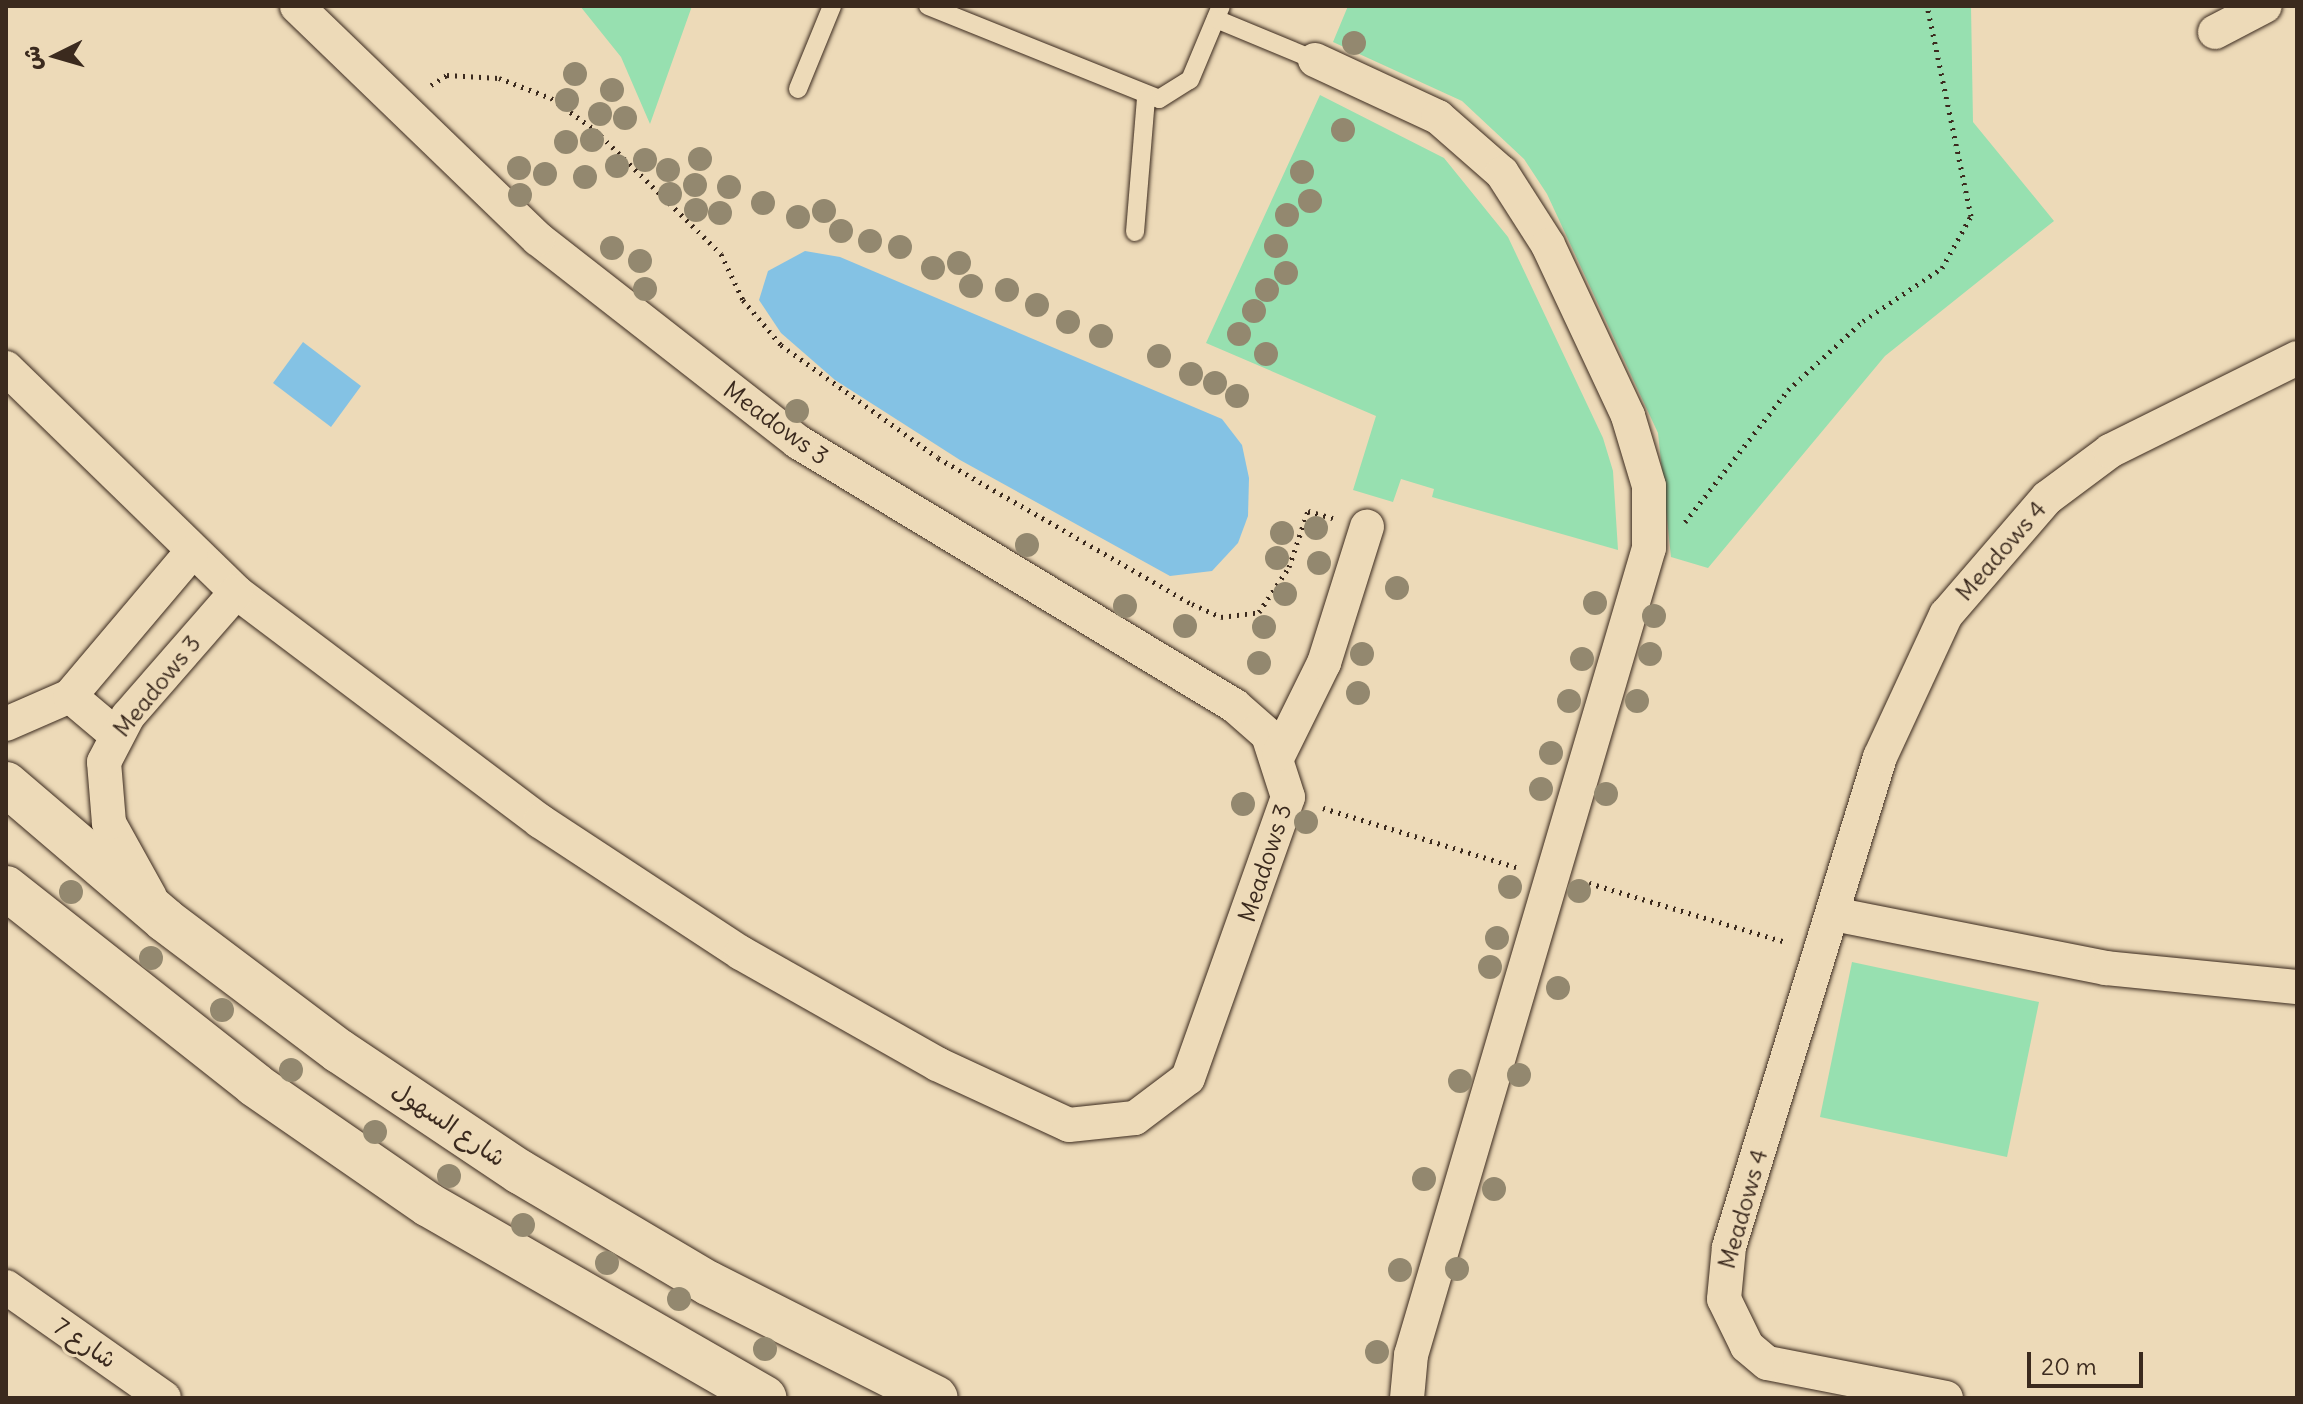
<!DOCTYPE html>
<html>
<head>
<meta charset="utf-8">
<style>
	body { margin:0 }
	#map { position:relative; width:2303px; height:1404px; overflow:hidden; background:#eddab8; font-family:Delius,"Playpen Sans Arabic",sans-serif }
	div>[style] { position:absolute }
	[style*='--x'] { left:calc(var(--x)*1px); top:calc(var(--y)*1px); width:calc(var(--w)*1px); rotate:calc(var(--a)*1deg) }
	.green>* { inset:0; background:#97e0b0 }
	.water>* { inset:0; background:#84c2e4 }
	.path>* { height:5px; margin-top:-2.5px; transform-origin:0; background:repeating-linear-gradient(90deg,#3b2a1e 0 2px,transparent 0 8px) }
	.roads { filter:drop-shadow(0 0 2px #3b2a1e) drop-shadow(0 0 2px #3b2a1e) }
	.lane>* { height:18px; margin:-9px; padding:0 9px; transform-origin:9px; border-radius:9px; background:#eddab8 }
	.street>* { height:34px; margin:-17px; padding:0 17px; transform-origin:17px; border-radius:17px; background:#eddab8 }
	.secondary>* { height:44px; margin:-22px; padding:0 22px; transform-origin:22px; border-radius:22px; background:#eddab8 }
	.trees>* { width:24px; height:24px; margin:-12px; border-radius:50%; background:#93886f }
	span { translate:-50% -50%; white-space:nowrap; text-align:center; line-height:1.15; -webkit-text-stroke:6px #eddab8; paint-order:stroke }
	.street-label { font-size:24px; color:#3b2a1e }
	.frame { position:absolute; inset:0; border:8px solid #3b2a1e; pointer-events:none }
	.north { position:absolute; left:16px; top:16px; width:80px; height:80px; -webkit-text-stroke:6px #eddab8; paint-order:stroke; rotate:265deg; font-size:22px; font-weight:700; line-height:32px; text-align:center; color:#3b2a1e }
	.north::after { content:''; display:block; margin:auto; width:28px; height:36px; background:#3b2a1e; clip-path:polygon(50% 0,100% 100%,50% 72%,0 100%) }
	.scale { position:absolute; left:2027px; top:1352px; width:116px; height:36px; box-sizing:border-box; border:4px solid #3b2a1e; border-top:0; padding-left:10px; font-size:24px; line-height:28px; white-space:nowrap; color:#3b2a1e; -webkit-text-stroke:6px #eddab8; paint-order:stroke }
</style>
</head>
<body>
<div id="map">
	<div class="green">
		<div style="clip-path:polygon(580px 6px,692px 6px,650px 124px,621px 57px)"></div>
		<div style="clip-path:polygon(1348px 6px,1971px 6px,1973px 122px,2054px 221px,1885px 356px,1708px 568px,1671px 557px,1658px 433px,1547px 194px,1524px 159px,1462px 101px,1333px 42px)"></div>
		<div style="clip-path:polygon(1320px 95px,1444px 158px,1508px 237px,1603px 438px,1613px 471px,1618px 550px,1432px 497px,1434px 489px,1401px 479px,1393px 502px,1353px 490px,1376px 416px,1206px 343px)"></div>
		<div style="clip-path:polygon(1852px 962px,2039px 1002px,2007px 1157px,1820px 1117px)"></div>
	</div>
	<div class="water">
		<div style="clip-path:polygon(805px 251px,840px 257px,1222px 419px,1242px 445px,1249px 478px,1248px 516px,1238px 543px,1212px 571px,1170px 576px,960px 460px,835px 380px,781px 333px,759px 300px,768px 271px)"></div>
		<div style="clip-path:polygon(303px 342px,361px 386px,331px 427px,273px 383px)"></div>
	</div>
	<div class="path">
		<div style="--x:431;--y:85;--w:19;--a:-32"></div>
		<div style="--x:447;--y:75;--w:52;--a:3.3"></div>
		<div style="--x:499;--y:78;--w:56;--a:21"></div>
		<div style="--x:551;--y:98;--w:54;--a:36"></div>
		<div style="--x:595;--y:130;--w:177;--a:44.5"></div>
		<div style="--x:721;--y:254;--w:51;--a:64.4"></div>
		<div style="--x:743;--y:300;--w:59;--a:49.8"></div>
		<div style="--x:781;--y:345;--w:193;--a:35.7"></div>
		<div style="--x:938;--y:458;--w:293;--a:29.9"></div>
		<div style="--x:1192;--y:604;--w:32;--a:24"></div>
		<div style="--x:1221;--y:617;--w:38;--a:-7"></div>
		<div style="--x:1259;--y:612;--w:54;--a:-56.3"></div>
		<div style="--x:1289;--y:567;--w:59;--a:-71.3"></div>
		<div style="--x:1308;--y:511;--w:26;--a:16"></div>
		<div style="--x:1685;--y:522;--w:167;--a:-52"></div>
		<div style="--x:1788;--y:390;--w:102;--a:-42.6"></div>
		<div style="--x:1863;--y:321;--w:95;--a:-33.9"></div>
		<div style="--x:1942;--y:268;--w:60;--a:-60.9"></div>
		<div style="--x:1971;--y:216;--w:215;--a:-101.8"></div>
		<div style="--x:1323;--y:808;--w:202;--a:17"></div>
		<div style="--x:1589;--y:883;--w:206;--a:16.7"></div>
	</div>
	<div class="roads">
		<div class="lane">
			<div style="--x:928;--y:6;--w:249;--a:21.9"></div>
			<div style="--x:1159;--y:99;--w:36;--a:-32"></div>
			<div style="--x:1190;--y:80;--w:80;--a:-67.3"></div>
			<div style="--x:1216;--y:19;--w:107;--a:22.5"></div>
			<div style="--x:798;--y:89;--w:90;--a:-67.7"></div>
			<div style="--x:1135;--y:232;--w:135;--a:-85.3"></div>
		</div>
		<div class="street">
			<div style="--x:2215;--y:32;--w:56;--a:-27.5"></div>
			<div style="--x:1315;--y:60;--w:136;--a:24.9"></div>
			<div style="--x:1438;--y:117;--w:85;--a:41.2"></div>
			<div style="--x:1502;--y:173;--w:85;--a:57.4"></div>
			<div style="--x:1548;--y:245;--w:189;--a:64.9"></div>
			<div style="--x:1628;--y:416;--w:73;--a:73.3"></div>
			<div style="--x:1649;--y:486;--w:62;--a:90"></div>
			<div style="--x:1649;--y:548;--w:841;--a:106.43"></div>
			<div style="--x:1411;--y:1355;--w:43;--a:95.3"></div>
			<div style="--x:6;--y:368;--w:321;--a:44.2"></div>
			<div style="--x:236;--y:592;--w:381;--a:37"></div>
			<div style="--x:540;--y:821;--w:240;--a:33.3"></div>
			<div style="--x:741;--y:953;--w:225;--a:29.5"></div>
			<div style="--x:937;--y:1064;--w:145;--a:24.8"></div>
			<div style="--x:1069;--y:1125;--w:66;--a:-6.1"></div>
			<div style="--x:1135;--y:1118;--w:66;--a:-37"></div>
			<div style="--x:1188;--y:1078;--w:298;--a:-70.4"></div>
			<div style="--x:1288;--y:797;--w:65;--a:-107.9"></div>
			<div style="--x:1268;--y:735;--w:44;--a:-138.7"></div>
			<div style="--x:1235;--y:706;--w:511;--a:-148.86"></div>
			<div style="--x:798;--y:442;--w:330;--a:-142"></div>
			<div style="--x:538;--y:239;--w:335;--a:-136"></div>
			<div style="--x:70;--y:696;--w:57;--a:40.1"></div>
			<div style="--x:6;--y:724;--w:70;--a:-23.6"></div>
			<div style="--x:70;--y:696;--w:187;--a:-49.8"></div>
			<div style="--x:1279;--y:754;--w:102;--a:-63.7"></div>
			<div style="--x:1324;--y:663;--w:143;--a:-72.5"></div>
			<div style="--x:150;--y:897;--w:85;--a:-119"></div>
			<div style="--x:109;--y:823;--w:61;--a:-94.7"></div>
			<div style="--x:104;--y:762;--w:52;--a:-62.4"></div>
			<div style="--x:128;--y:716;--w:164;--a:-48.9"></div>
			<div style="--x:1833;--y:914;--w:278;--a:11.2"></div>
			<div style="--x:2106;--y:968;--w:192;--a:5.7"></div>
			<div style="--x:6;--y:1287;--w:193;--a:35.1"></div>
			<div style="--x:1946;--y:1398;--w:182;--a:-168.9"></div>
			<div style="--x:1767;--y:1363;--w:26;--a:-140"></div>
			<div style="--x:1747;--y:1346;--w:52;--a:-116.1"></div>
			<div style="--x:1724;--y:1299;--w:52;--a:-84.5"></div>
			<div style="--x:1729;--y:1247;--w:513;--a:-72.87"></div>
			<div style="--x:1880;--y:757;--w:157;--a:-65.1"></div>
			<div style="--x:1946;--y:615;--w:155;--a:-49.2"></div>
			<div style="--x:2047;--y:498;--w:79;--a:-36.7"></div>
			<div style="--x:2110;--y:451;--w:209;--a:-26.4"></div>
		</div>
		<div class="secondary">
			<div style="--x:6;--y:784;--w:209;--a:40.5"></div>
			<div style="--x:165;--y:920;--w:218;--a:37"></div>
			<div style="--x:339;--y:1051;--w:218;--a:33.8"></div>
			<div style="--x:520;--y:1172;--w:218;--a:30.6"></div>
			<div style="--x:708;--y:1283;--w:255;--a:26.8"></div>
			<div style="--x:6;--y:888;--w:318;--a:38.3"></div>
			<div style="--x:255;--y:1085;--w:211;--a:34.6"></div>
			<div style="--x:429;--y:1205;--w:387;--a:29.9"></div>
		</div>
	</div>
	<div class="trees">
		<div style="left:1354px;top:43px"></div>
		<div style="left:575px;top:74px"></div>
		<div style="left:612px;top:90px"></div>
		<div style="left:567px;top:100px"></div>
		<div style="left:600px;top:114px"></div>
		<div style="left:625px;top:118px"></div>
		<div style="left:1343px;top:130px"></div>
		<div style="left:592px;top:140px"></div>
		<div style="left:566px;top:142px"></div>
		<div style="left:700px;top:159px"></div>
		<div style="left:645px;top:160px"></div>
		<div style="left:617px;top:166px"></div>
		<div style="left:519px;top:168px"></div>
		<div style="left:668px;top:170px"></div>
		<div style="left:1302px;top:172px"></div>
		<div style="left:545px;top:174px"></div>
		<div style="left:585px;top:177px"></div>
		<div style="left:695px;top:185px"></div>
		<div style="left:729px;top:187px"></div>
		<div style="left:670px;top:194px"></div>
		<div style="left:520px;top:195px"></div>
		<div style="left:1310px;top:201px"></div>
		<div style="left:763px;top:203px"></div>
		<div style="left:696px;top:210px"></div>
		<div style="left:824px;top:211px"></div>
		<div style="left:720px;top:213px"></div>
		<div style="left:1287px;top:215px"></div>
		<div style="left:798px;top:217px"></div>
		<div style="left:841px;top:231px"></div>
		<div style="left:870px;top:241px"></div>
		<div style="left:1276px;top:246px"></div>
		<div style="left:900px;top:247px"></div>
		<div style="left:612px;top:248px"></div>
		<div style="left:640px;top:261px"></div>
		<div style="left:959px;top:263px"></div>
		<div style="left:933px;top:268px"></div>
		<div style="left:1286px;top:273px"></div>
		<div style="left:971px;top:286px"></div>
		<div style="left:645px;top:289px"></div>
		<div style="left:1007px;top:290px"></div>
		<div style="left:1267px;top:290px"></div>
		<div style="left:1037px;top:305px"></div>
		<div style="left:1254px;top:311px"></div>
		<div style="left:1068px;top:322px"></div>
		<div style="left:1239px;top:334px"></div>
		<div style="left:1101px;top:336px"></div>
		<div style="left:1266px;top:354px"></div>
		<div style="left:1159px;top:356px"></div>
		<div style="left:1191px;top:374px"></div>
		<div style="left:1215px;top:383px"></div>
		<div style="left:1237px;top:396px"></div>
		<div style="left:797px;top:411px"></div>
		<div style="left:1316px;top:528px"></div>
		<div style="left:1282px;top:533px"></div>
		<div style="left:1027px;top:545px"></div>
		<div style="left:1277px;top:558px"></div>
		<div style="left:1319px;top:563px"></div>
		<div style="left:1397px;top:588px"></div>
		<div style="left:1285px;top:594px"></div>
		<div style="left:1595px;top:603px"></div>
		<div style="left:1125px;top:606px"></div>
		<div style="left:1654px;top:616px"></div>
		<div style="left:1185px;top:626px"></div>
		<div style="left:1264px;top:627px"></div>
		<div style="left:1362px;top:654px"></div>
		<div style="left:1650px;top:654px"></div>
		<div style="left:1582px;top:659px"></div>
		<div style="left:1259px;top:663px"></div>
		<div style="left:1358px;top:693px"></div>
		<div style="left:1569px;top:701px"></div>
		<div style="left:1637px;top:701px"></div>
		<div style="left:1551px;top:753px"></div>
		<div style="left:1541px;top:789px"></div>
		<div style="left:1606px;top:794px"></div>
		<div style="left:1243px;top:804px"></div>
		<div style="left:1306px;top:822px"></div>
		<div style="left:1510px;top:887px"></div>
		<div style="left:1579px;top:891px"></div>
		<div style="left:71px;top:892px"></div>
		<div style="left:1497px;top:938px"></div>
		<div style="left:151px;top:958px"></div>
		<div style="left:1490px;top:967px"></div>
		<div style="left:1558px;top:988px"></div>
		<div style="left:222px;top:1010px"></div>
		<div style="left:291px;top:1070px"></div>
		<div style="left:1519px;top:1075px"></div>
		<div style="left:1460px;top:1081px"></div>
		<div style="left:375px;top:1132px"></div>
		<div style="left:449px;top:1176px"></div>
		<div style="left:1424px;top:1179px"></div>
		<div style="left:1494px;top:1189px"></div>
		<div style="left:523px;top:1225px"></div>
		<div style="left:607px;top:1263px"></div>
		<div style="left:1457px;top:1269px"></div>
		<div style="left:1400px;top:1270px"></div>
		<div style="left:679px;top:1299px"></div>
		<div style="left:765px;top:1349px"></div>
		<div style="left:1377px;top:1352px"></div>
	</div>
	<div class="street-label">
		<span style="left:776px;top:423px;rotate:36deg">Meadows 3</span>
		<span style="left:2001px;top:551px;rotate:-49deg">Meadows 4</span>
		<span style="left:157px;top:686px;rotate:-51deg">Meadows 3</span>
		<span style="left:1265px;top:863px;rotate:-72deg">Meadows 3</span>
		<span style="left:449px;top:1124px;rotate:34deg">شارع السهول</span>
		<span style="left:1743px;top:1209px;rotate:-74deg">Meadows 4</span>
		<span style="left:85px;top:1343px;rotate:34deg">شارع 7</span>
	</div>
	<div class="frame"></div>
	<div class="north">ش</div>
	<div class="scale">20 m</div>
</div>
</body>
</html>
